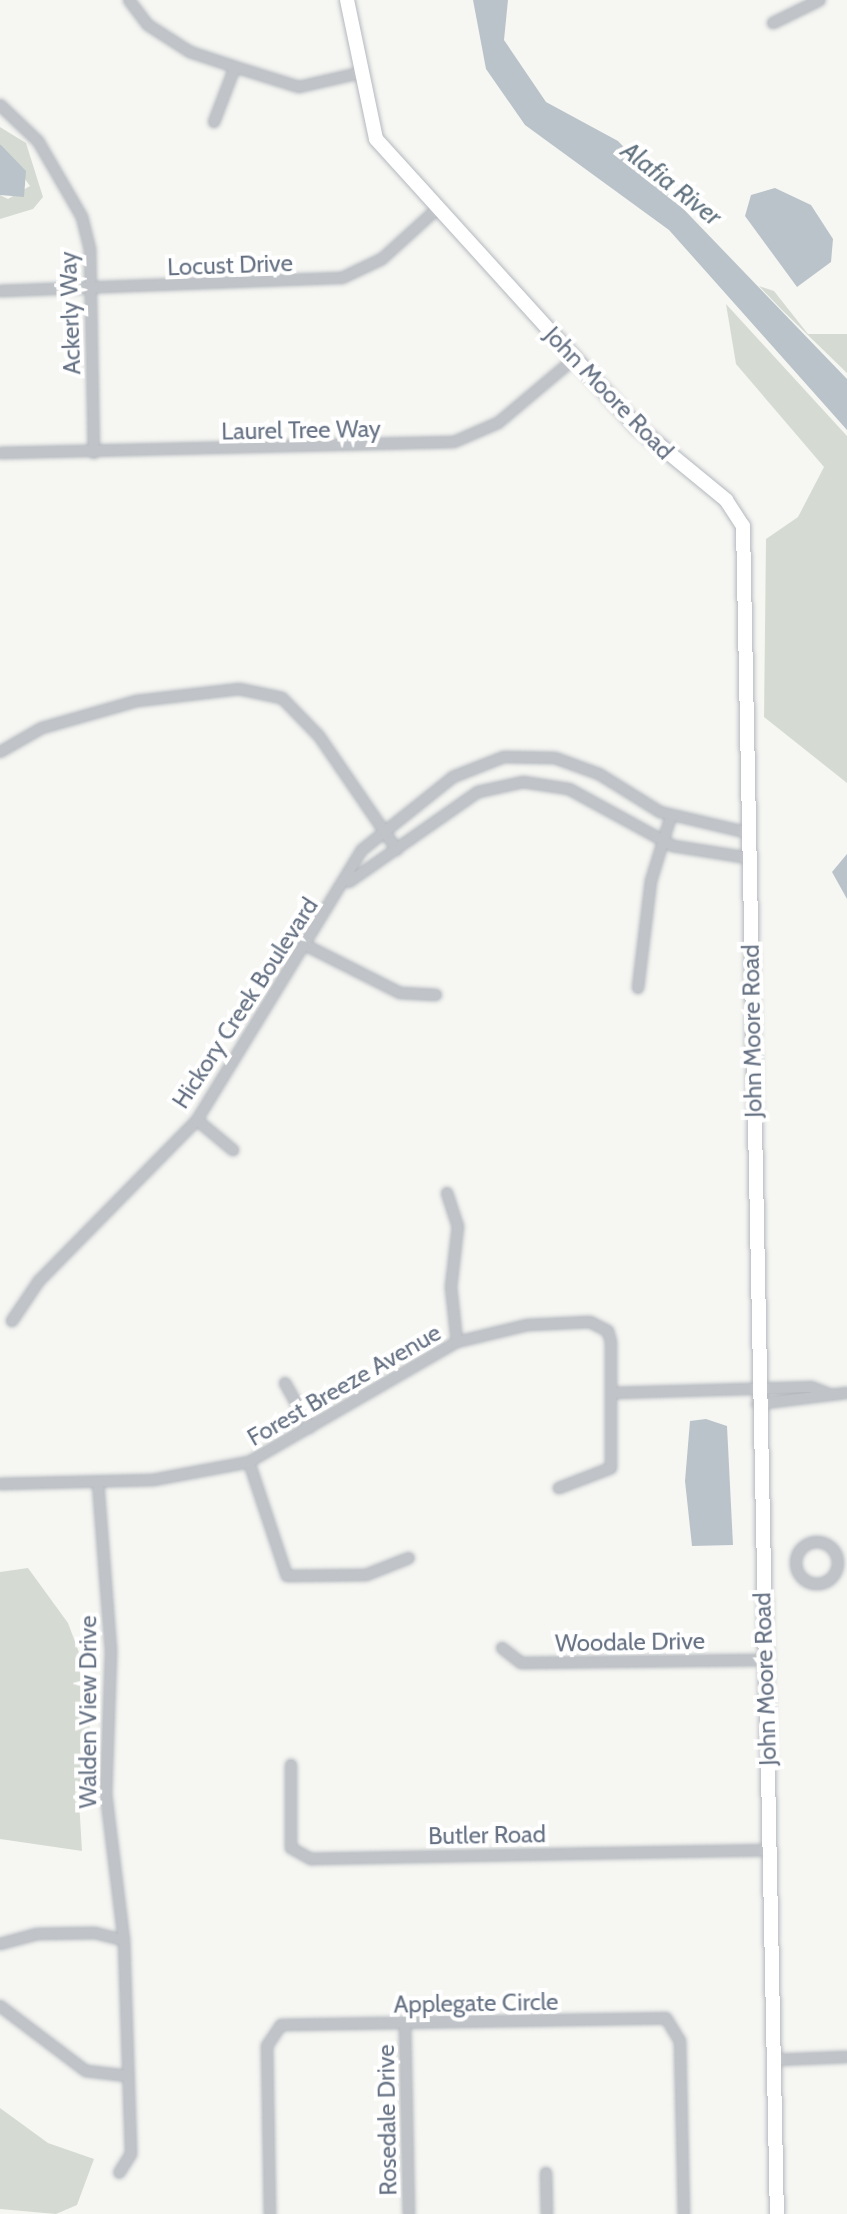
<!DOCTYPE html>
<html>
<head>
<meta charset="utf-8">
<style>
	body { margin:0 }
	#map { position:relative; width:847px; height:2214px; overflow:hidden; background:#f6f7f3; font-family:Cabin,sans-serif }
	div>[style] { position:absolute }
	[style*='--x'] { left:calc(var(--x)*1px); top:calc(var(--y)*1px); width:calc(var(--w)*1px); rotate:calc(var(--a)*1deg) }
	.green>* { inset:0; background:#d5dbd3 }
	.water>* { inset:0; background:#bac3c9 }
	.roads { filter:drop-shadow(0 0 2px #b4b8be) drop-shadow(0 0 2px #b4b8be) }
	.street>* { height:10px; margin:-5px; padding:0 5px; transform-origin:5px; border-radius:5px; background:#c0c3c7 }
	.street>.ring { margin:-5px; padding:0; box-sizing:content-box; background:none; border:10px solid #c0c3c7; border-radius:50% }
	.secondary>* { height:14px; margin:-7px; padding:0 7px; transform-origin:7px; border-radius:7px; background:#fff }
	span { translate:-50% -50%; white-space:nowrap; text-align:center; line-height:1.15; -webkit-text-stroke:8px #fff; paint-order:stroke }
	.street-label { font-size:24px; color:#667284 }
	.water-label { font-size:26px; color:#627380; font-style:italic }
</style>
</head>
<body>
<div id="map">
	<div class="green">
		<div style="clip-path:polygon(0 127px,26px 143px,43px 197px,33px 209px,0 219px,0 195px,8px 199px,30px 186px,0 144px)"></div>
		<div style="clip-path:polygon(759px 286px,774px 291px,808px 334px,847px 334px,847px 373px,782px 310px)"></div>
		<div style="clip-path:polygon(726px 304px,847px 436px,847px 783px,764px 717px,766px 539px,798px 517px,824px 467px,736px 364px)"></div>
		<div style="clip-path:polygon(28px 1568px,68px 1623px,86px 1671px,91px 1746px,79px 1800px,82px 1851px,0 1839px,0 1572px)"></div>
		<div style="clip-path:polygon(0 2108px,48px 2143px,94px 2159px,77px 2205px,56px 2214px,0 2209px)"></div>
	</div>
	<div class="water">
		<div style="clip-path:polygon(473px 0,508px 0,504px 40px,546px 102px,618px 141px,847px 379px,847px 430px,669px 230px,525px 125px,486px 69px)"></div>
		<div style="clip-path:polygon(0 144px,26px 171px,24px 197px,0 195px)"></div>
		<div style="clip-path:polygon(775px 188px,811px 205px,833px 239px,831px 262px,797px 287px,745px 216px,751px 195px)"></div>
		<div style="clip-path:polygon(847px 854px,847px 899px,832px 872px)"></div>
		<div style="clip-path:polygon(706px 1419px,727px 1426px,733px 1545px,692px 1546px,685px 1481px,690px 1421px)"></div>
	</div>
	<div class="roads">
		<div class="street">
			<div style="--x:129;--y:0;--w:31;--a:53"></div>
			<div style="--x:148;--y:25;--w:50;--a:32.7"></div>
			<div style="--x:190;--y:52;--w:47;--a:18.4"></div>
			<div style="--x:235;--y:67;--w:67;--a:17.4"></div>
			<div style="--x:299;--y:87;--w:63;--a:-12.9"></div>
			<div style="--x:773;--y:23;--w:52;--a:-26.1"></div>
			<div style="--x:0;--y:105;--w:52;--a:43.5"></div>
			<div style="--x:38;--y:141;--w:88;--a:59.9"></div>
			<div style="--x:82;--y:217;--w:34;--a:76"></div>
			<div style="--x:90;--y:250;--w:203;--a:88.9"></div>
			<div style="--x:214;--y:122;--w:59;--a:-69.1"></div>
			<div style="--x:0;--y:291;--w:342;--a:-2.2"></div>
			<div style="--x:342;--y:278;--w:44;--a:-25.4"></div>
			<div style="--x:382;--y:259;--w:74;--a:-42.3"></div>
			<div style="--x:0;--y:453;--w:454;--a:-1.4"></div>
			<div style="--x:454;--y:442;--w:48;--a:-23.4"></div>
			<div style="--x:498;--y:423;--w:99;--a:-40.1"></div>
			<div style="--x:0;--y:752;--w:48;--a:-29.7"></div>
			<div style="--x:42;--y:728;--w:99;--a:-15.9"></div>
			<div style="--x:137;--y:701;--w:103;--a:-6.7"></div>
			<div style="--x:239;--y:689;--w:44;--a:11.8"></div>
			<div style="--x:282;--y:698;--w:53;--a:45.8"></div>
			<div style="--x:319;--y:736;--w:138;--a:55.6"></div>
			<div style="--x:349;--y:882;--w:157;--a:-34.9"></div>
			<div style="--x:478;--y:792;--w:46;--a:-12.5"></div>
			<div style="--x:523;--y:782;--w:47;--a:8.7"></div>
			<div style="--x:569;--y:789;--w:119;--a:28.7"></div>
			<div style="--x:673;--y:846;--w:77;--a:9"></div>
			<div style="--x:309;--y:947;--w:102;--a:26.8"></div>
			<div style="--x:400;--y:993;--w:36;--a:3"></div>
			<div style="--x:638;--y:988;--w:108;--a:-83.1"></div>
			<div style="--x:651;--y:881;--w:68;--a:-72.9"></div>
			<div style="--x:197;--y:1120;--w:47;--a:39.8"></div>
			<div style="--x:447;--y:1193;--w:35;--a:72"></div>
			<div style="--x:458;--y:1226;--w:61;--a:96.5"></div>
			<div style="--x:451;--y:1287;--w:55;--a:83.8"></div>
			<div style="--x:12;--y:1321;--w:48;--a:-56"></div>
			<div style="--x:39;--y:1281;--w:226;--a:-45.5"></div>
			<div style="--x:197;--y:1120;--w:316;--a:-58.6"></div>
			<div style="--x:362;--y:850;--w:117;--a:-38.7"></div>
			<div style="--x:453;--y:777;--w:55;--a:-21.4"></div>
			<div style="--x:504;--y:757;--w:51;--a:1.1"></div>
			<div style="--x:555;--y:758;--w:47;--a:20"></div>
			<div style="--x:599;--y:774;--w:72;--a:31.9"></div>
			<div style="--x:660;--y:812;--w:91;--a:13.3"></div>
			<div style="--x:285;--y:1383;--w:51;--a:60.9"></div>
			<div style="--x:613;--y:1393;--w:198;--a:-1.7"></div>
			<div style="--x:811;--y:1387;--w:19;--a:21"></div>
			<div style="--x:757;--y:1404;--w:91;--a:-7"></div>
			<div style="--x:249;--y:1462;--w:120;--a:71.6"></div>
			<div style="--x:287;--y:1576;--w:79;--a:-0.7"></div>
			<div style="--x:366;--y:1575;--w:46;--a:-21.6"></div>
			<div style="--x:98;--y:1482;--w:170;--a:85.6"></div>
			<div style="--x:111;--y:1652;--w:142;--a:92"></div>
			<div style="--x:106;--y:1794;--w:147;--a:83"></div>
			<div style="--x:124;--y:1940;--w:214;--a:88.1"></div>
			<div style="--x:131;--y:2154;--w:22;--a:122"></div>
			<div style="--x:0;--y:1484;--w:153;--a:-1.5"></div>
			<div style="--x:153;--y:1480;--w:98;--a:-10.6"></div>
			<div style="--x:249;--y:1462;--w:240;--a:-30"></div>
			<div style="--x:457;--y:1342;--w:73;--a:-13.5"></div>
			<div style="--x:528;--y:1325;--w:62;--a:-2.8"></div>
			<div style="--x:590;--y:1322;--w:20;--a:27"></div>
			<div style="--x:608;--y:1331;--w:11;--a:75"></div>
			<div style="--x:611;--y:1342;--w:126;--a:90"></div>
			<div style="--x:611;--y:1468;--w:56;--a:159"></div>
			<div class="ring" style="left:796px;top:1542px;width:32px;height:32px"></div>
			<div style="--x:502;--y:1648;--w:24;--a:38"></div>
			<div style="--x:521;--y:1663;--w:243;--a:-0.7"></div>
			<div style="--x:291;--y:1765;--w:83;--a:90"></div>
			<div style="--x:291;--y:1848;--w:23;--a:29"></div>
			<div style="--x:311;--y:1859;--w:458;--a:-1.1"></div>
			<div style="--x:0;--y:1944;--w:39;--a:-15"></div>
			<div style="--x:38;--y:1934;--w:57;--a:-1"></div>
			<div style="--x:95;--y:1933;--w:30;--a:14"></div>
			<div style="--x:0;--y:2006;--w:108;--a:37.1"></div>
			<div style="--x:86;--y:2071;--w:42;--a:6.8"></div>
			<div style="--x:405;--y:2025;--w:189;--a:88.8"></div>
			<div style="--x:773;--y:2060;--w:74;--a:-2.3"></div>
			<div style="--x:546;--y:2173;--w:41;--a:88.6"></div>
			<div style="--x:270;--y:2214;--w:168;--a:-91"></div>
			<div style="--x:267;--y:2046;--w:25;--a:-56"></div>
			<div style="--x:281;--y:2025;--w:385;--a:-1"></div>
			<div style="--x:666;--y:2018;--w:27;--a:59"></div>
			<div style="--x:680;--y:2041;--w:173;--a:88.7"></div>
		</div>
		<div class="secondary">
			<div style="--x:347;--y:0;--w:142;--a:78.2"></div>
			<div style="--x:376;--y:139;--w:387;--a:47.8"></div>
			<div style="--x:636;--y:426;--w:117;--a:39.4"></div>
			<div style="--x:726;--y:500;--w:31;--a:57"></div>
			<div style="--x:743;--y:526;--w:1688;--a:88.85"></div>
		</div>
	</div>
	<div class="street-label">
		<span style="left:230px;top:265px;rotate:-2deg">Locust Drive</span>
		<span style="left:70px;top:313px;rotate:-92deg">Ackerly Way</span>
		<span style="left:609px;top:393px;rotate:46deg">John Moore Road</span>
		<span style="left:301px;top:430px;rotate:-1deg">Laurel Tree Way</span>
		<span style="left:245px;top:1003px;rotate:-57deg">Hickory Creek Boulevard</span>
		<span style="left:752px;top:1031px;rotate:-91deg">John Moore Road</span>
		<span style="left:344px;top:1385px;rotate:-30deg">Forest Breeze Avenue</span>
		<span style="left:630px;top:1642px;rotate:-1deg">Woodale Drive</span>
		<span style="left:765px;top:1679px;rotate:-92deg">John Moore Road</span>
		<span style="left:88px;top:1712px;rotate:-90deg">Walden View Drive</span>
		<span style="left:487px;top:1835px;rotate:-1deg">Butler Road</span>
		<span style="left:476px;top:2003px;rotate:-1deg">Applegate Circle</span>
		<span style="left:387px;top:2120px;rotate:-91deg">Rosedale Drive</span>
	</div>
	<div class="water-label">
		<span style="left:671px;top:184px;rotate:38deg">Alafia River</span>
	</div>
</div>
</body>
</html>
